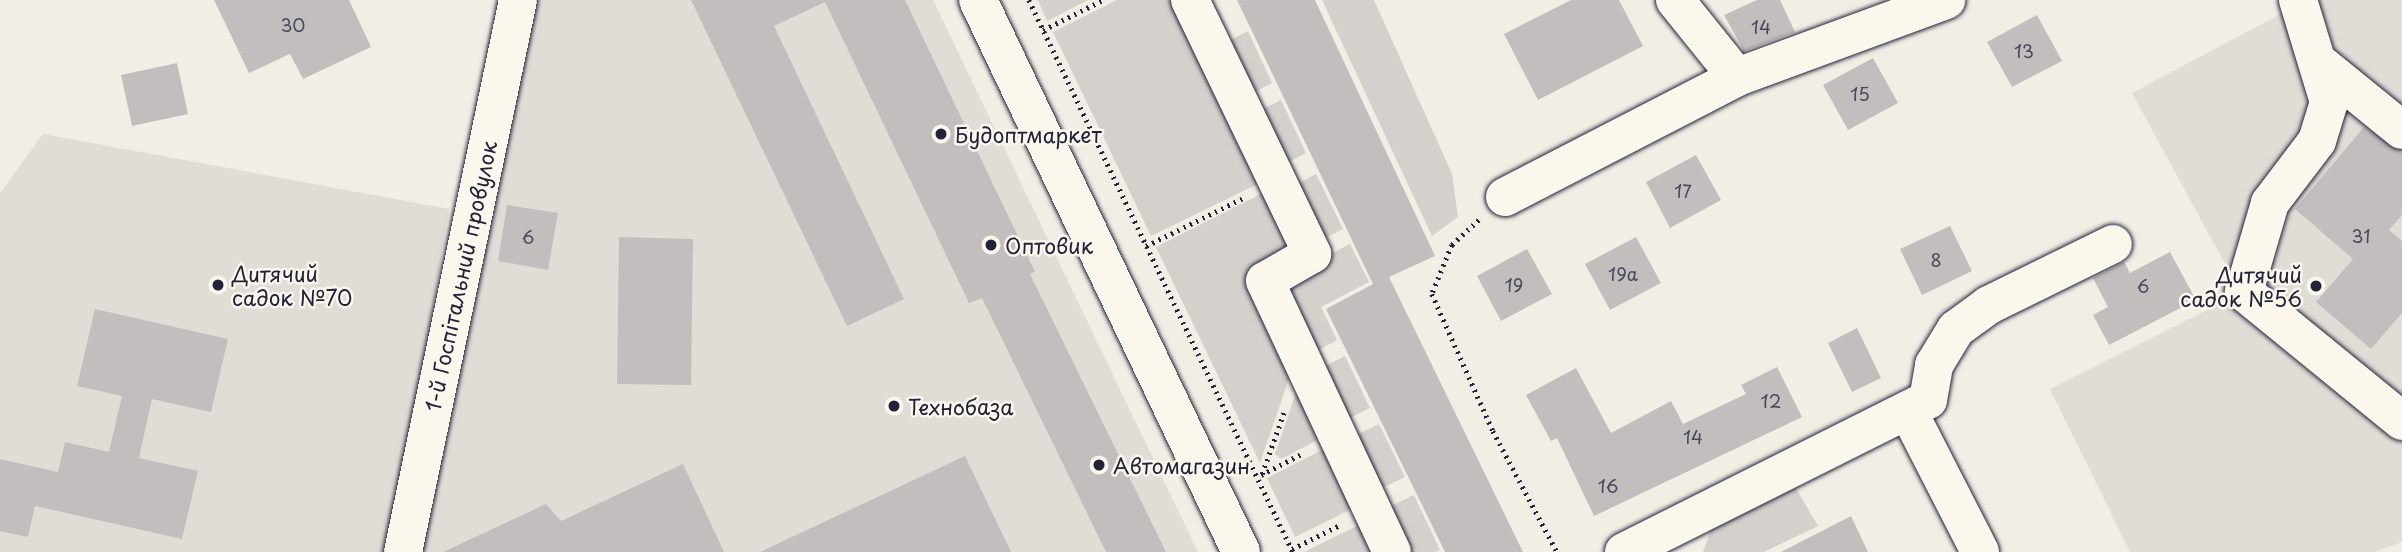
<!DOCTYPE html>
<html>
<head>
<meta charset="utf-8">
<style>
	body { margin:0 }
	#map { position:relative; width:2402px; height:552px; overflow:hidden; background:#f2eee5; font-family:"Playpen Sans",sans-serif }
	div>[style] { position:absolute }
	[style*='--x'] { left:calc(var(--x)*1px); top:calc(var(--y)*1px); width:calc(var(--w)*1px); rotate:calc(var(--a)*1deg) }
	.built>* { inset:0; background:#e0dcd6 }
	.green>* { inset:0; background:#d4d1cc }
	.building>* { inset:0; background:#c2bebe }
	.path>* { height:4.5px; margin-top:-2.25px; transform-origin:0; background:repeating-linear-gradient(90deg,#22223b 0 2px,transparent 0 7px) }
	.roads { filter:drop-shadow(0 0 2px #22223b) drop-shadow(0 0 2px #22223b) }
	.minor>* { height:38px; margin:-19px; padding:0 19px; transform-origin:19px; border-radius:19px; background:#fbf7ec }
	.major>* { height:38px; margin:-19px; padding:0 19px; transform-origin:19px; border-radius:19px; background:#fbf7ec }
	.dots>* { width:19px; height:19px; translate:-50% -50%; box-sizing:border-box; border:4px solid #fbf7ec; border-radius:50% }
	span { translate:-50% -50%; white-space:nowrap; text-align:center; line-height:1.15; -webkit-text-stroke:5px #fbf7ec; paint-order:stroke }
	.number-label { font-size:18px; color:#4a495c }
	.number-label span { -webkit-text-stroke-width:0 }
	.poi-label { font-size:21px; color:#22223b }
	.left { translate:0 -50%; text-align:left }
	.right { translate:-100% -50%; text-align:right }
	.street-label { font-size:21px; color:#22223b }
</style>
</head>
<body>
<div id="map">
	<div class="built">
		<div style="clip-path:polygon(530px 0,933px 0,1198px 552px,419px 552px)"></div>
		<div style="clip-path:polygon(2307px 0,2402px 0,2402px 542px,2374px 552px,2130px 552px,2050px 389px,2229px 299px,2230px 273px,2132px 93px)"></div>
		<div style="clip-path:polygon(43px 134px,449px 209px,394px 552px,0 552px,0 193px)"></div>
	</div>
	<div class="green">
		<div style="clip-path:polygon(1038px 0,1088px 0,1047px 21px)"></div>
		<div style="clip-path:polygon(1117px 0,1178px 0,1266px 180px,1151px 236px,1053px 32px)"></div>
		<div style="clip-path:polygon(1322px 0,1374px 0,1452px 174px,1458px 217px,1432px 236px)"></div>
		<div style="clip-path:polygon(1248px 31px,1272px 83px,1247px 96px,1223px 44px)"></div>
		<div style="clip-path:polygon(1281px 100px,1306px 153px,1281px 166px,1255px 113px)"></div>
		<div style="clip-path:polygon(1316px 174px,1343px 229px,1317px 242px,1291px 187px)"></div>
		<div style="clip-path:polygon(1271px 189px,1300px 249px,1253px 275px,1294px 364px,1260px 463px,1156px 247px)"></div>
		<div style="clip-path:polygon(1350px 244px,1369px 282px,1321px 307px,1337px 340px,1308px 356px,1286px 294px,1301px 269px)"></div>
		<div style="clip-path:polygon(1345px 356px,1370px 408px,1340px 423px,1315px 371px)"></div>
		<div style="clip-path:polygon(1301px 378px,1327px 435px,1281px 459px,1275px 454px)"></div>
		<div style="clip-path:polygon(1379px 424px,1405px 477px,1374px 492px,1348px 439px)"></div>
		<div style="clip-path:polygon(1332px 445px,1360px 505px,1295px 537px,1267px 478px)"></div>
		<div style="clip-path:polygon(1794px 485px,1818px 526px,1764px 552px,1703px 552px,1711px 529px)"></div>
		<div style="clip-path:polygon(1414px 495px,1440px 550px,1436px 552px,1402px 552px,1382px 510px)"></div>
		<div style="clip-path:polygon(1367px 521px,1382px 552px,1304px 552px)"></div>
	</div>
	<div class="building">
		<div style="clip-path:polygon(214px 0,349px 0,371px 47px,303px 79px,290px 54px,249px 73px)"></div>
		<div style="clip-path:polygon(691px 0,905px 0,1035px 272px,1030px 274px,1166px 552px,1106px 552px,982px 298px,969px 303px,825px 2px,774px 26px,904px 299px,847px 326px)"></div>
		<div style="clip-path:polygon(1237px 0,1315px 0,1435px 256px,1389px 277px,1523px 552px,1445px 552px,1326px 309px,1373px 284px)"></div>
		<div style="clip-path:polygon(1571px 0,1619px 0,1643px 46px,1538px 100px,1504px 34px)"></div>
		<div style="clip-path:polygon(1757px 0,1780px 0,1795px 32px,1744px 51px,1724px 15px)"></div>
		<div style="clip-path:polygon(2037px 15px,2062px 61px,2012px 87px,1987px 42px)"></div>
		<div style="clip-path:polygon(1873px 58px,1898px 103px,1848px 130px,1823px 85px)"></div>
		<div style="clip-path:polygon(177px 63px,188px 114px,132px 126px,121px 75px)"></div>
		<div style="clip-path:polygon(2364px 127px,2402px 151px,2402px 215px,2389px 230px,2402px 241px,2402px 313px,2371px 349px,2316px 302px,2353px 259px,2295px 209px)"></div>
		<div style="clip-path:polygon(1696px 155px,1721px 200px,1670px 228px,1646px 182px)"></div>
		<div style="clip-path:polygon(507px 205px,558px 213px,548px 270px,498px 261px)"></div>
		<div style="clip-path:polygon(1950px 226px,1972px 271px,1922px 295px,1900px 249px)"></div>
		<div style="clip-path:polygon(619px 237px,693px 239px,691px 385px,617px 384px)"></div>
		<div style="clip-path:polygon(1636px 237px,1661px 283px,1610px 310px,1585px 264px)"></div>
		<div style="clip-path:polygon(1527px 249px,1552px 294px,1501px 321px,1477px 276px)"></div>
		<div style="clip-path:polygon(2170px 252px,2196px 300px,2109px 345px,2093px 315px,2108px 307px,2093px 278px,2124px 262px,2130px 273px)"></div>
		<div style="clip-path:polygon(95px 309px,228px 339px,211px 412px,152px 399px,139px 458px,198px 471px,182px 539px,35px 506px,28px 537px,0 531px,0 459px,58px 472px,65px 442px,109px 452px,122px 396px,77px 386px)"></div>
		<div style="clip-path:polygon(1857px 328px,1881px 378px,1852px 392px,1828px 343px)"></div>
		<div style="clip-path:polygon(1777px 367px,1802px 417px,1594px 516px,1557px 438px,1551px 441px,1526px 395px,1576px 368px,1611px 433px,1671px 401px,1683px 424px,1746px 394px,1741px 385px)"></div>
		<div style="clip-path:polygon(965px 456px,1011px 552px,760px 552px)"></div>
		<div style="clip-path:polygon(683px 464px,724px 552px,443px 552px,546px 504px,561px 521px)"></div>
		<div style="clip-path:polygon(1851px 516px,1868px 552px,1781px 552px)"></div>
	</div>
	<div class="path">
		<div style="--x:1029;--y:0;--w:612;--a:64.44"></div>
		<div style="--x:1043;--y:30;--w:67;--a:-26.6"></div>
		<div style="--x:1479;--y:220;--w:37;--a:137"></div>
		<div style="--x:1452;--y:245;--w:53;--a:112.2"></div>
		<div style="--x:1432;--y:294;--w:150;--a:66"></div>
		<div style="--x:1493;--y:431;--w:137;--a:62.1"></div>
		<div style="--x:1146;--y:246;--w:108;--a:-26.3"></div>
		<div style="--x:1262;--y:474;--w:66;--a:-70.5"></div>
		<div style="--x:1261;--y:475;--w:47;--a:-27.6"></div>
		<div style="--x:1292;--y:549;--w:54;--a:-26.6"></div>
	</div>
	<div class="roads">
		<div class="minor">
			<div style="--x:1190;--y:0;--w:282;--a:64.3"></div>
			<div style="--x:1312;--y:254;--w:54;--a:150.1"></div>
			<div style="--x:1265;--y:281;--w:299;--a:64.9"></div>
			<div style="--x:1675;--y:0;--w:99;--a:51.2"></div>
			<div style="--x:2298;--y:0;--w:107;--a:73.1"></div>
			<div style="--x:2329;--y:102;--w:41;--a:107.1"></div>
			<div style="--x:2317;--y:141;--w:78;--a:127.2"></div>
			<div style="--x:2270;--y:203;--w:93;--a:106.3"></div>
			<div style="--x:2244;--y:292;--w:204;--a:39.2"></div>
			<div style="--x:2317;--y:61;--w:109;--a:39.1"></div>
			<div style="--x:1505;--y:197;--w:261;--a:-27.3"></div>
			<div style="--x:1737;--y:77;--w:223;--a:-20.2"></div>
			<div style="--x:1908;--y:411;--w:158;--a:62.9"></div>
			<div style="--x:403;--y:552;--w:564;--a:-78.23"></div>
			<div style="--x:1624;--y:552;--w:340;--a:-26.6"></div>
			<div style="--x:1928;--y:400;--w:36;--a:-80"></div>
			<div style="--x:1934;--y:365;--w:42;--a:-58.6"></div>
			<div style="--x:1956;--y:329;--w:41;--a:-36"></div>
			<div style="--x:1989;--y:305;--w:138;--a:-26.2"></div>
		</div>
		<div class="major">
			<div style="--x:978;--y:0;--w:611;--a:64.52"></div>
		</div>
	</div>
	<div class="dots">
		<div style="left:941px;top:134px;background:#22223b"></div>
		<div style="left:991px;top:245px;background:#22223b"></div>
		<div style="left:218px;top:285px;background:#22223b"></div>
		<div style="left:2316px;top:286px;background:#22223b"></div>
		<div style="left:894px;top:406px;background:#22223b"></div>
		<div style="left:1099px;top:465px;background:#22223b"></div>
	</div>
	<div class="number-label">
		<span style="left:293px;top:25px">30</span>
		<span style="left:1761px;top:27px">14</span>
		<span style="left:2024px;top:51px">13</span>
		<span style="left:1860px;top:94px">15</span>
		<span style="left:1683px;top:191px">17</span>
		<span style="left:2361px;top:236px">31</span>
		<span style="left:528px;top:237px">6</span>
		<span style="left:1936px;top:260px">8</span>
		<span style="left:1623px;top:274px">19а</span>
		<span style="left:1514px;top:285px">19</span>
		<span style="left:2143px;top:286px">6</span>
		<span style="left:1771px;top:401px">12</span>
		<span style="left:1693px;top:437px">14</span>
		<span style="left:1608px;top:486px">16</span>
	</div>
	<div class="poi-label">
		<span class="left" style="left:955px;top:134px">Будоптмаркет</span>
		<span class="left" style="left:1005px;top:245px">Оптовик</span>
		<span class="left" style="left:232px;top:285px">Дитячий<br>садок №70</span>
		<span class="right" style="left:2302px;top:286px">Дитячий<br>садок №56</span>
		<span class="left" style="left:908px;top:406px">Технобаза</span>
		<span class="left" style="left:1113px;top:465px">Автомагазин</span>
	</div>
	<div class="street-label">
		<span style="left:460px;top:276px;rotate:-78deg">1-й Госпітальний провулок</span>
	</div>
</div>
</body>
</html>
